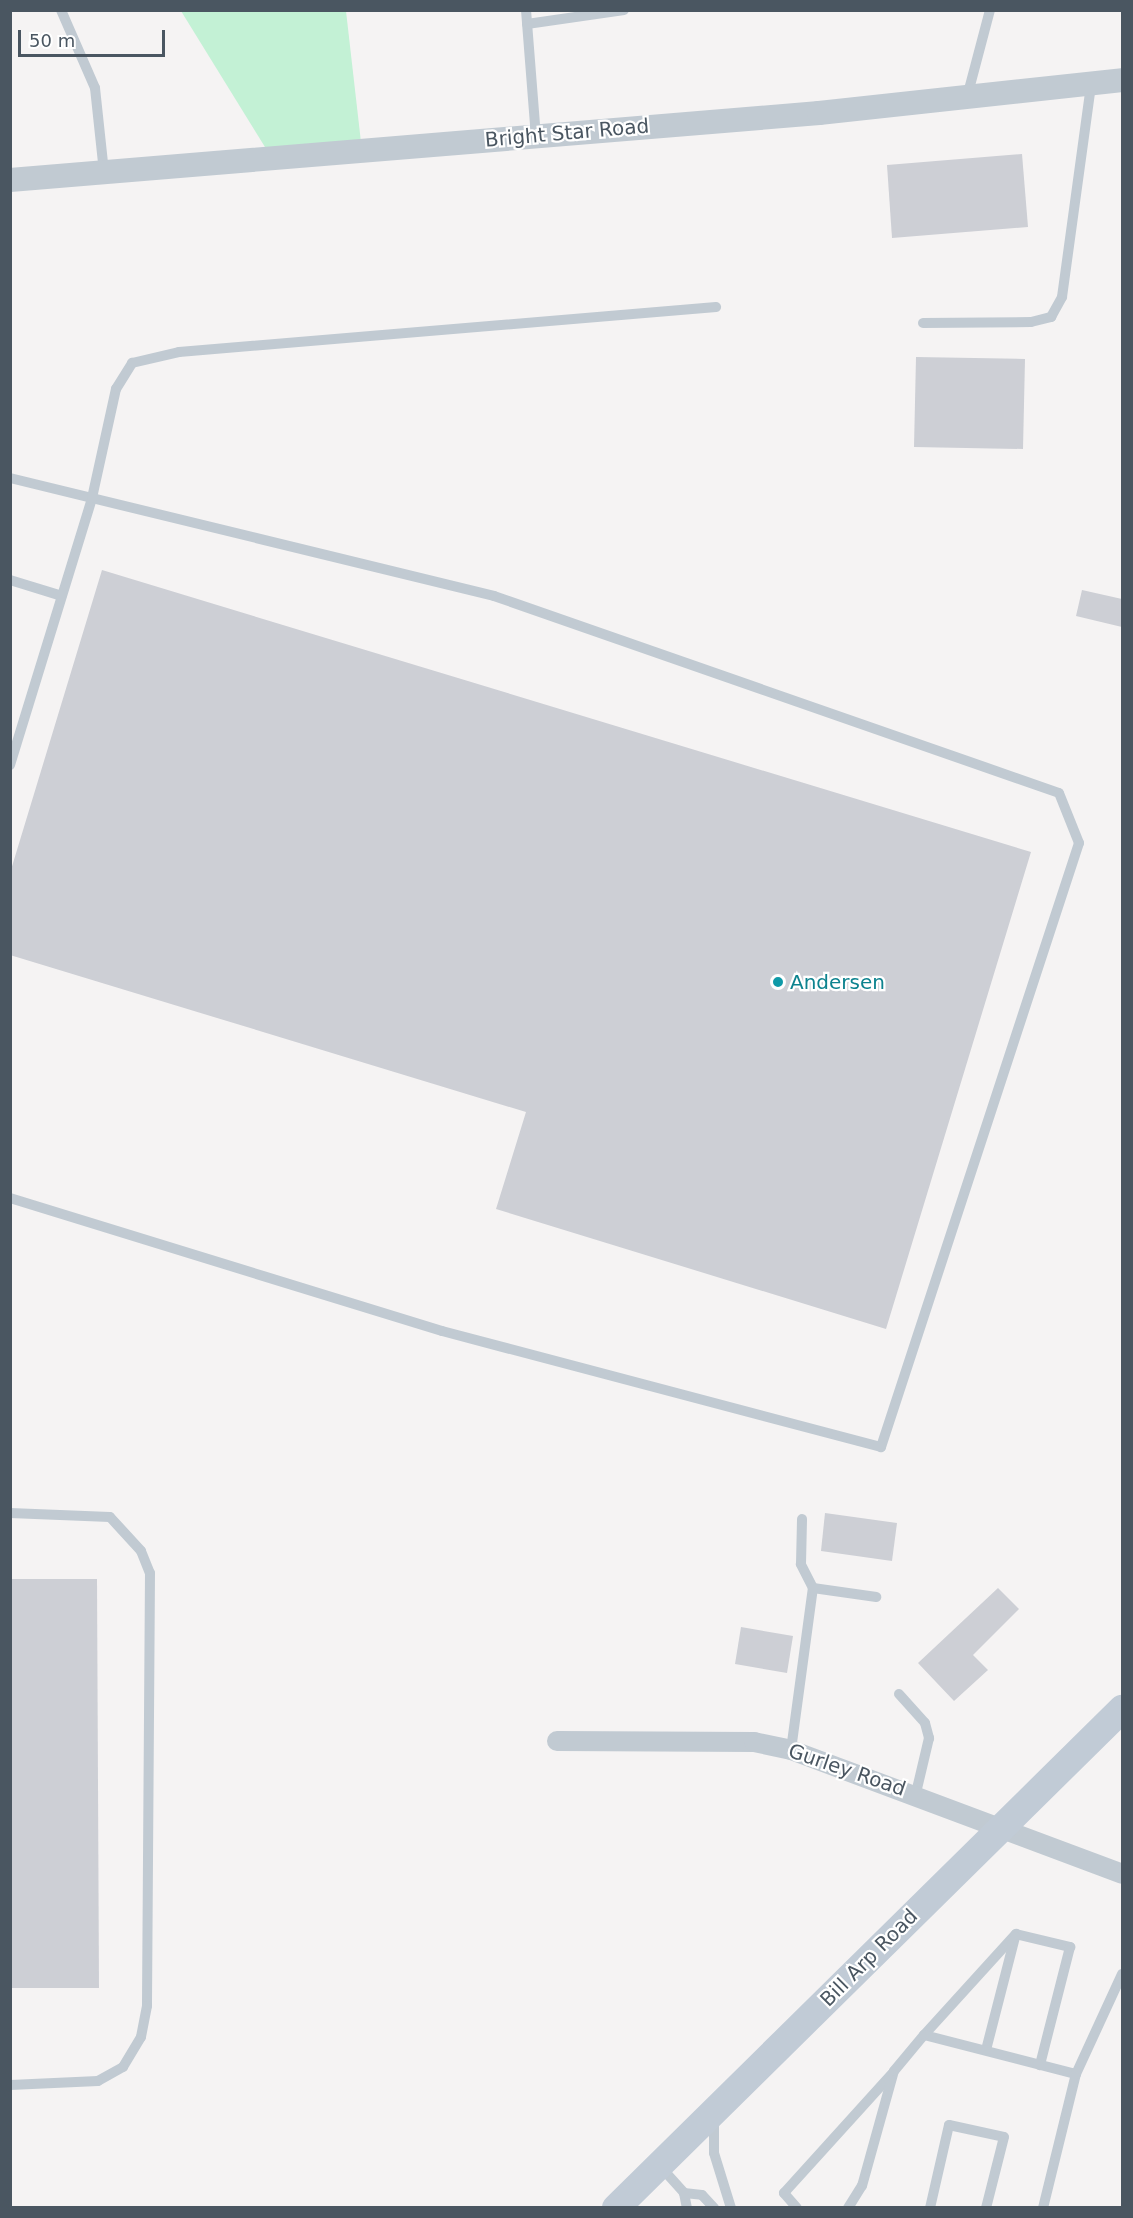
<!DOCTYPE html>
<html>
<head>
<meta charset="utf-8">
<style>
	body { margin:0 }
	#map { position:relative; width:1133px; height:2218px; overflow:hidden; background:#f5f3f3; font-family:"DejaVu Sans",sans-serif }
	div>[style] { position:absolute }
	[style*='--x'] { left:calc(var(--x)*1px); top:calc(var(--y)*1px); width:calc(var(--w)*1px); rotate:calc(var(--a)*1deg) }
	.green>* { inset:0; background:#c3f1d5 }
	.building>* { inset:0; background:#cdcfd5 }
	.service>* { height:10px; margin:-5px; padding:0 5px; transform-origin:5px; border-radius:5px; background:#c1cad2 }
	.minor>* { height:20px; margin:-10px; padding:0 10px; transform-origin:10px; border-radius:10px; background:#c1cad2 }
	.tertiary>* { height:24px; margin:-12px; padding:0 12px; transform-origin:12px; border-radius:12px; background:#c1cad2 }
	.secondary>* { height:28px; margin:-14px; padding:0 14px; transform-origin:14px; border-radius:14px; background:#c1cbd6 }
	.dots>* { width:16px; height:16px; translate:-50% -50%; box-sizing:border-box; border:3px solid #fff; border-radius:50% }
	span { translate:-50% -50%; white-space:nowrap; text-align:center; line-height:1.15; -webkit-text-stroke:4.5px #fff; paint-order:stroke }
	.street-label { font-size:20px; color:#4a5661 }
	.culture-label { font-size:20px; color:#0d838f }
	.left { translate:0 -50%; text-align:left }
	.frame { position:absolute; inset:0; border:12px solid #4a5661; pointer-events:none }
	.scale { position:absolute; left:18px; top:30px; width:147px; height:27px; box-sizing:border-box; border:3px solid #4a5661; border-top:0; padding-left:8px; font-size:18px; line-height:21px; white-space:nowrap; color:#4a5661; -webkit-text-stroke:4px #fff; paint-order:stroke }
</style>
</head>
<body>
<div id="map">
	<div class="green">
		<div style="clip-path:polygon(181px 11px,346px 11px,362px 151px,273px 160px)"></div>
	</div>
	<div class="building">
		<div style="clip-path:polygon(1022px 154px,1028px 227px,892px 238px,887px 165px)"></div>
		<div style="clip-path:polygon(916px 357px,1025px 359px,1023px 449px,914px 447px)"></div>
		<div style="clip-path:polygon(102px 570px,1031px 852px,886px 1329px,496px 1209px,526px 1112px,10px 955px,10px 873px)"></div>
		<div style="clip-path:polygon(1082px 590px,1122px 599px,1122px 627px,1076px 616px)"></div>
		<div style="clip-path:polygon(825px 1513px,897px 1523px,892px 1561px,821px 1551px)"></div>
		<div style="clip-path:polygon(10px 1579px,97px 1579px,99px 1988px,10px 1988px)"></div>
		<div style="clip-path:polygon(998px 1588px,1019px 1609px,973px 1655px,988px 1670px,954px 1701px,918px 1663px)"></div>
		<div style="clip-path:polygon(741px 1627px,793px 1636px,787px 1673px,735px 1664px)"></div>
	</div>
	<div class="service">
		<div style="--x:61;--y:10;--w:85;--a:66.4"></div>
		<div style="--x:95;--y:88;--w:84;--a:83.9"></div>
		<div style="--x:526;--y:10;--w:126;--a:85.5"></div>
		<div style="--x:527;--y:24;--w:98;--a:-8.2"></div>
		<div style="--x:967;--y:97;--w:90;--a:-75.2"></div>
		<div style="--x:923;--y:323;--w:108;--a:-0.5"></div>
		<div style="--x:1031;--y:322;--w:21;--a:-14"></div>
		<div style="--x:1051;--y:317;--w:23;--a:-61"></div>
		<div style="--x:1062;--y:297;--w:215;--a:-82.2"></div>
		<div style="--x:10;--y:478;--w:498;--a:13.7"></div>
		<div style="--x:494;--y:596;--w:598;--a:19.22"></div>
		<div style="--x:1059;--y:793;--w:54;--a:68.2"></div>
		<div style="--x:1079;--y:843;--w:636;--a:108.15"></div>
		<div style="--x:881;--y:1447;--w:454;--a:-165.2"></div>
		<div style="--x:442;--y:1331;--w:452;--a:-162.9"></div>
		<div style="--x:10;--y:580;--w:54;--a:17.1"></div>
		<div style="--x:10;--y:765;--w:279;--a:-72.9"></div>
		<div style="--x:92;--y:498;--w:112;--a:-77.6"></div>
		<div style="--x:116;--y:389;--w:31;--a:-58"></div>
		<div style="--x:132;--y:363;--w:48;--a:-13.2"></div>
		<div style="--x:179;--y:352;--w:539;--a:-4.79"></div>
		<div style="--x:10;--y:1513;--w:100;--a:2.3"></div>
		<div style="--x:110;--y:1517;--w:46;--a:47.6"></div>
		<div style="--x:141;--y:1551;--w:24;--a:68"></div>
		<div style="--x:150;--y:1573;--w:433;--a:90.4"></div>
		<div style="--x:147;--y:2006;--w:32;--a:101"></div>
		<div style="--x:141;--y:2037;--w:35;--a:121"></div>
		<div style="--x:123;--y:2067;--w:29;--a:151"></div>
		<div style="--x:98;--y:2081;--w:88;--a:177.4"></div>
		<div style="--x:813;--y:1588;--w:64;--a:8.1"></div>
		<div style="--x:899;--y:1694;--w:39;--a:48"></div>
		<div style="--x:925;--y:1723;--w:16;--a:75"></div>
		<div style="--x:929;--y:1738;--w:57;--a:103.3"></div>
		<div style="--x:791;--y:1750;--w:163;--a:-82.3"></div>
		<div style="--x:813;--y:1588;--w:27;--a:-117"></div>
		<div style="--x:801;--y:1564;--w:45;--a:-88.7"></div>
		<div style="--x:924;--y:2035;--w:137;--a:-47.7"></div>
		<div style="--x:1016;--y:1934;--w:56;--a:13.5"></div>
		<div style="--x:1070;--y:1947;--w:122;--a:104.3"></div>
		<div style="--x:986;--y:2050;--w:117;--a:-75.6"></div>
		<div style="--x:714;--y:2118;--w:35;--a:90"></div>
		<div style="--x:714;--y:2153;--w:58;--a:72.8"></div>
		<div style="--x:660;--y:2166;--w:36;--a:48"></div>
		<div style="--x:684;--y:2193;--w:15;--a:79"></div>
		<div style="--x:684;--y:2193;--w:18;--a:6"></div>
		<div style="--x:702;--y:2195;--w:18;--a:47"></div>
		<div style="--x:797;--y:2208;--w:20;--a:-131"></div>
		<div style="--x:784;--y:2193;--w:161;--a:-47.8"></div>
		<div style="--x:848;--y:2208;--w:26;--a:-58"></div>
		<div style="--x:862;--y:2186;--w:119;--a:-74.5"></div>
		<div style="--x:894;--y:2071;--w:47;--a:-50.2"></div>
		<div style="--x:924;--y:2035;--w:157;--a:14.4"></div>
		<div style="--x:930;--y:2208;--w:85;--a:-77.1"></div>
		<div style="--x:949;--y:2125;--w:56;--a:12.3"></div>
		<div style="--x:1004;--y:2137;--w:73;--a:104.2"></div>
		<div style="--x:1043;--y:2208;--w:138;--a:-76.2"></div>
		<div style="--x:1076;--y:2074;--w:110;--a:-65.3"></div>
	</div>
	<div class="minor">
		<div style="--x:557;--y:1741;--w:197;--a:0.3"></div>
		<div style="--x:754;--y:1742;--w:38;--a:12"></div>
		<div style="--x:791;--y:1750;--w:353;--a:20.5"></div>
	</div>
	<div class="tertiary">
		<div style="--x:10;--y:180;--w:812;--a:-4.73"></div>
		<div style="--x:819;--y:113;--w:305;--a:-6.2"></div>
	</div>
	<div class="secondary">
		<div style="--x:616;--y:2208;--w:711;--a:-44.6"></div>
	</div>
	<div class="dots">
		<div style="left:778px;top:982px;background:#0f9aa8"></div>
	</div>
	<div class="street-label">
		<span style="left:567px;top:133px;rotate:-5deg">Bright Star Road</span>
		<span style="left:847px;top:1770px;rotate:19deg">Gurley Road</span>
		<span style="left:869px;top:1958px;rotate:-45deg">Bill Arp Road</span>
	</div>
	<div class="culture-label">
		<span class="left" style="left:790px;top:982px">Andersen</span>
	</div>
	<div class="frame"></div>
	<div class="scale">50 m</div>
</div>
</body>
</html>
